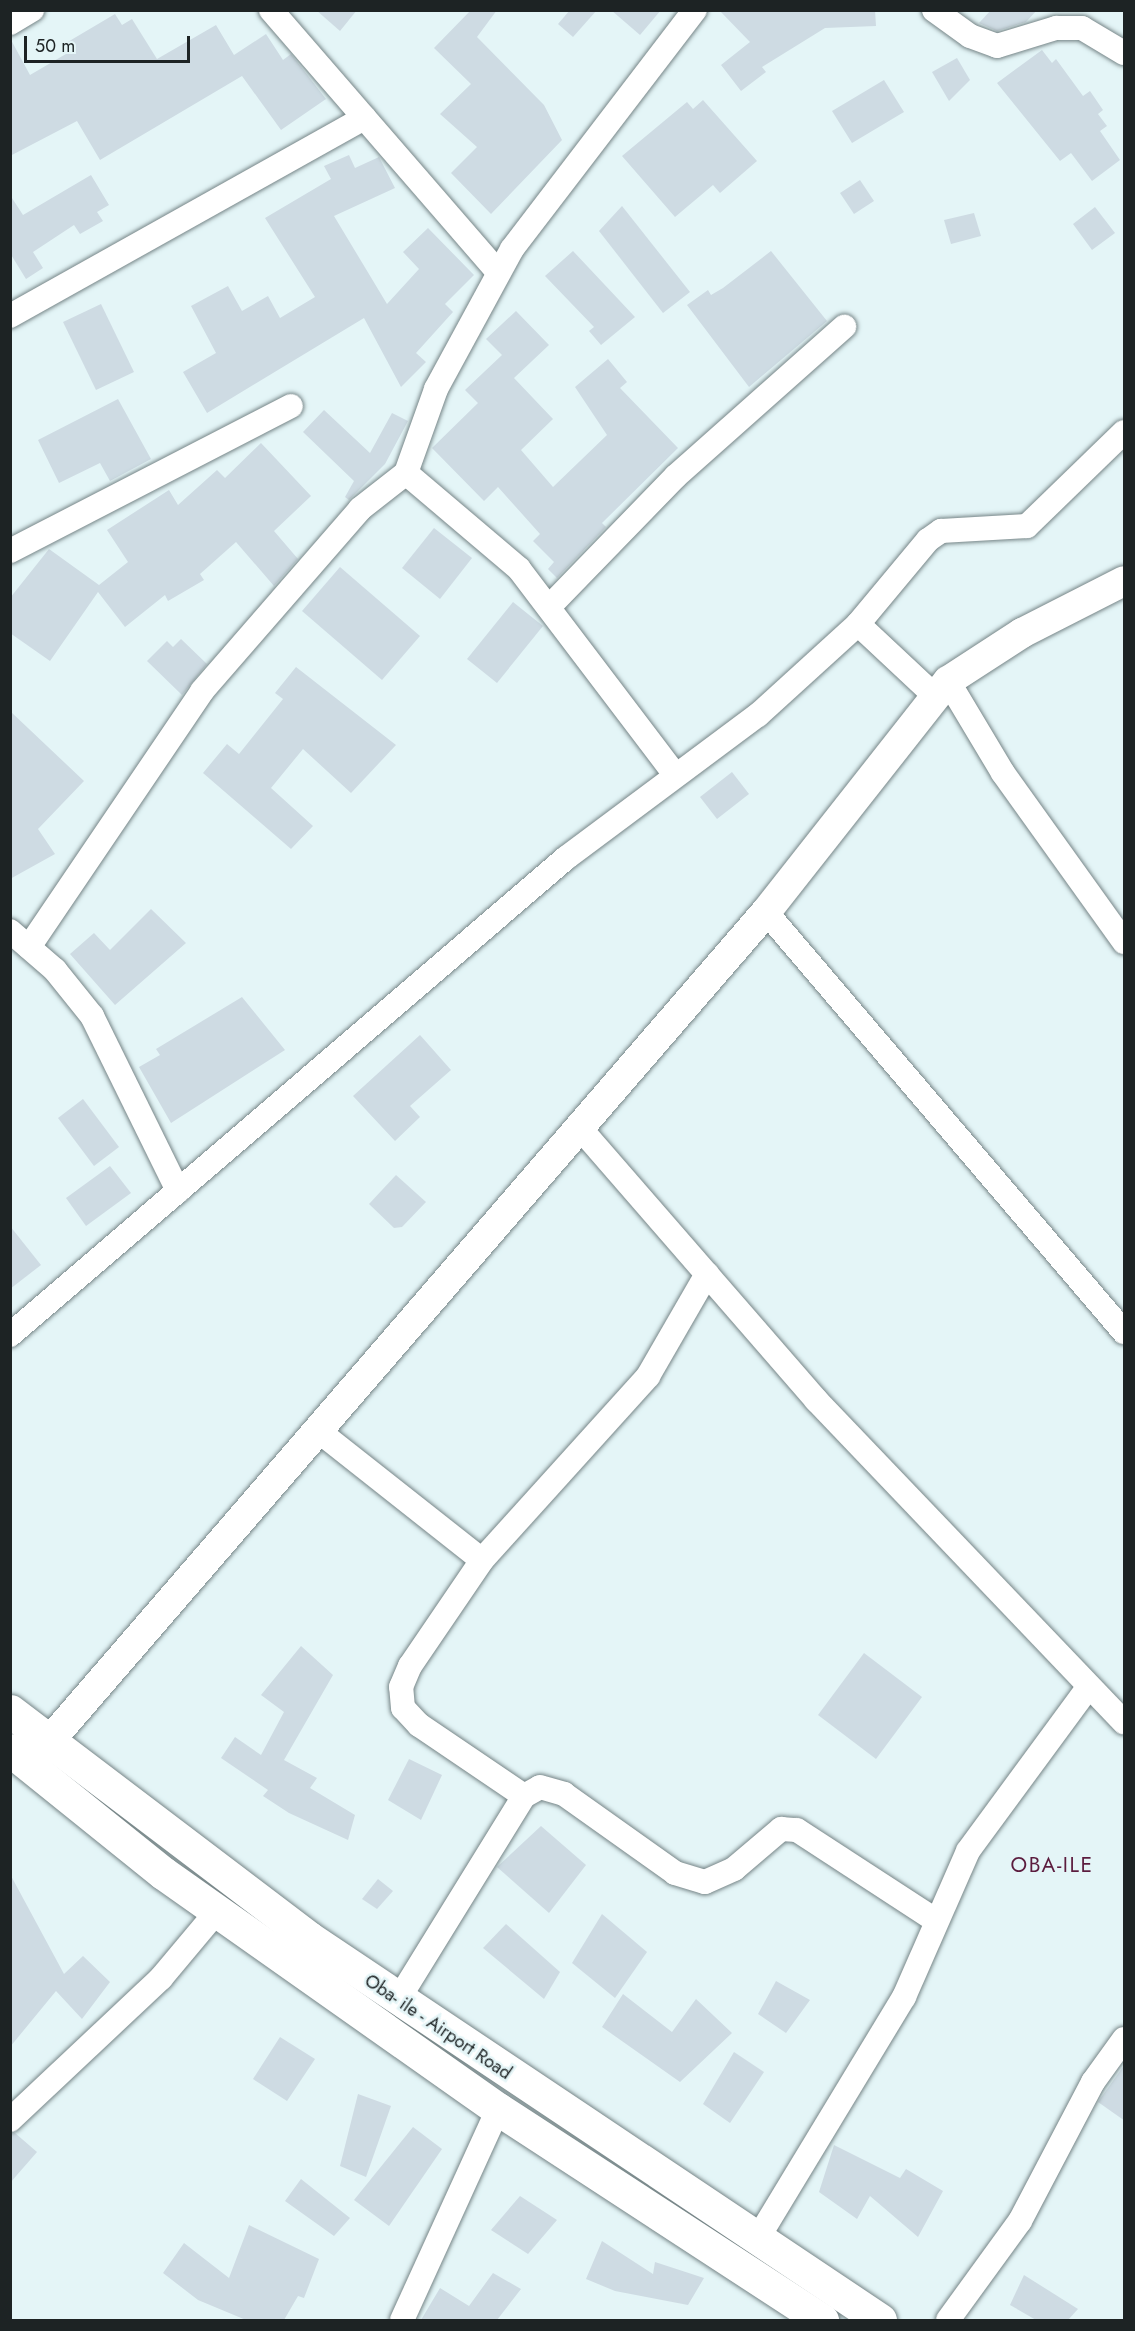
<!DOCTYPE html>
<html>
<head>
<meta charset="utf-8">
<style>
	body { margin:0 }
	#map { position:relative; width:1135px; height:2331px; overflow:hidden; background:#e4f5f7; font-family:Jost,sans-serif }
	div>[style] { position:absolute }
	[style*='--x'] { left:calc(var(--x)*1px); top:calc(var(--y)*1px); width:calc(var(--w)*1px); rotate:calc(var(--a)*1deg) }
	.building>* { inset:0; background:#cedbe3 }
	.roads { filter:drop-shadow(0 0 2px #768587) drop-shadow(0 0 2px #768587) }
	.minor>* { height:24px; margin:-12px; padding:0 12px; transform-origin:12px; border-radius:12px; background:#fff }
	.tertiary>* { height:30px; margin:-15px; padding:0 15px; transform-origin:15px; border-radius:15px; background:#fff }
	.secondary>* { height:33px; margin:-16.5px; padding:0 16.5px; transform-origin:16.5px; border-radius:16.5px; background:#fff }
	span { translate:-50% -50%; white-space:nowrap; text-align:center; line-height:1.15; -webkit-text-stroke:5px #e4f5f7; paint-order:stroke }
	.street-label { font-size:18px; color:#1d2324 }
	.quarter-label { font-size:21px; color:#5b1c3e; letter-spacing:1.5px }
	.frame { position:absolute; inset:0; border:12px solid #1d2324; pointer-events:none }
	.scale { position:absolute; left:24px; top:36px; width:166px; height:27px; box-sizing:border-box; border:3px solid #1d2324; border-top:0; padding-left:8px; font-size:18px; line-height:21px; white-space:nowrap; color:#1d2324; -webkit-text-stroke:4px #e4f5f7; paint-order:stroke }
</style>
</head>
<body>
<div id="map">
	<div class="building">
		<div style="clip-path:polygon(316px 10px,357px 10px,340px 31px)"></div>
		<div style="clip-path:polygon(471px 10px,497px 10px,477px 37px,544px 105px,562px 140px,491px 214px,451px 173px,477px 147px,440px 114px,471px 84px,434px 48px)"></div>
		<div style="clip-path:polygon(570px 10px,597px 10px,573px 37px,558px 24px)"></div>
		<div style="clip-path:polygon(611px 10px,661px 10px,640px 35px)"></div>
		<div style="clip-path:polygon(719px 10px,875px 10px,876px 26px,825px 28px,762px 67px,766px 72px,741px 91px,721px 65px,750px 42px)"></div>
		<div style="clip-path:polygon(991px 10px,1037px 10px,1026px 22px,997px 31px,979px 23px)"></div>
		<div style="clip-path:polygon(115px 14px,122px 25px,132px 19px,157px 59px,216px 25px,234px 55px,266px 34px,283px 60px,291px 54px,326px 99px,281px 130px,242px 76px,100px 160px,77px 121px,10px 156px,10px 38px,30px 75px,71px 51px,66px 43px)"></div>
		<div style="clip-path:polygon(1042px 50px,1052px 63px,1056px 59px,1083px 96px,1090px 91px,1103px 110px,1098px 114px,1107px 126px,1100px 131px,1120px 160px,1092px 181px,1071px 153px,1060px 161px,997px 83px)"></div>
		<div style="clip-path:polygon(957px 58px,970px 80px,949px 101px,932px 72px)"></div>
		<div style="clip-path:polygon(884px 80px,904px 112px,852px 143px,832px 111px)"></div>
		<div style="clip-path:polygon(703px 100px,757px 161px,720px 193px,713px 185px,675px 217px,622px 156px,687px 102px,693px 109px)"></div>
		<div style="clip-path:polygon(349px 155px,355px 168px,379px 157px,395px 188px,334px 216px,387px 304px,419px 269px,403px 252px,428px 228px,474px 275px,445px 304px,453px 312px,416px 353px,426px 362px,401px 387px,364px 318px,207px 413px,183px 372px,216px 353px,191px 306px,228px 286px,242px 311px,268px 296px,280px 318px,315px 297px,265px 218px,331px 179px,324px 166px)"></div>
		<div style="clip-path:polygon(91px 175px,109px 205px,97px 212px,103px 221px,80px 234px,74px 225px,33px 252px,43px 268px,26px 279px,10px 253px,10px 195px,23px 215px)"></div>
		<div style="clip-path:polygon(860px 180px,874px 201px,854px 214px,840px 193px)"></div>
		<div style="clip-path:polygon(622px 206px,690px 292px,663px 313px,599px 231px)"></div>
		<div style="clip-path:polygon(1095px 207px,1115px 233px,1092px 250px,1073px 224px)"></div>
		<div style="clip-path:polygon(974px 213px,981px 236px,951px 244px,944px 220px)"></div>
		<div style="clip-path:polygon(573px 251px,635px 317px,601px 345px,589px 331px,594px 327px,545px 276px)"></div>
		<div style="clip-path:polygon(771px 251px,827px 321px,749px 387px,687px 305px,708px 290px,711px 295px,723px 288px)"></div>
		<div style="clip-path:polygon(101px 304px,134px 372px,96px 390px,63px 322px)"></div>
		<div style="clip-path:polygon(516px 311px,549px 345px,514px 378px,553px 419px,521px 450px,553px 487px,607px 435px,575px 387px,608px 359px,627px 382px,620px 388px,678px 448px,602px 523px,606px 527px,557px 578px,548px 569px,554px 562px,533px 541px,540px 534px,498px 487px,484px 501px,432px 448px,478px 403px,465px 390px,502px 355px,486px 339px)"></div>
		<div style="clip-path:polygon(118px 399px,151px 459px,110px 481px,100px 463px,59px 483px,38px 440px)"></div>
		<div style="clip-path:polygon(324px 410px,370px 453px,392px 413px,408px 421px,385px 464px,349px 500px,345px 497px,354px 481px,303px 432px)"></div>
		<div style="clip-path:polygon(261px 443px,311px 496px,274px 531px,298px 559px,274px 586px,236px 542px,200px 574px,204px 580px,168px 601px,165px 595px,125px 627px,98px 592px,50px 661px,10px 633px,10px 598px,49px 549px,99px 585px,128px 562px,107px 530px,169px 490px,178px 505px,217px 470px,225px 478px)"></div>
		<div style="clip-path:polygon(434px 528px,472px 558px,440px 599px,402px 568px)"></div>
		<div style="clip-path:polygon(340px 567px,420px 636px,382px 680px,302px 611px)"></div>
		<div style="clip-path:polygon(513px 602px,543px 626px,497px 683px,467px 659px)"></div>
		<div style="clip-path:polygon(181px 639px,207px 664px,182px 695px,147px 661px,167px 641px,173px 647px)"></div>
		<div style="clip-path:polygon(296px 667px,396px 745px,351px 793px,303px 749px,271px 788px,313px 826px,291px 849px,203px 773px,227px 744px,239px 754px,283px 699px,275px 693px)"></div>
		<div style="clip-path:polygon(10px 711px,84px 781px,38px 829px,55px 854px,10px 879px)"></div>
		<div style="clip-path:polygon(732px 772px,749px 794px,717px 819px,700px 797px)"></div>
		<div style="clip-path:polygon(151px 909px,186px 943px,115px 1005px,70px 954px,94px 933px,110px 950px)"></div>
		<div style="clip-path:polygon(242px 997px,285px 1050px,171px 1123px,139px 1067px,160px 1055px,156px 1049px)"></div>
		<div style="clip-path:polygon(420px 1035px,451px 1070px,410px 1106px,420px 1117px,395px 1141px,353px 1096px)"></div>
		<div style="clip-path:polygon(83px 1099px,119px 1147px,94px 1166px,58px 1118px)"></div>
		<div style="clip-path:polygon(110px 1166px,131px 1193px,86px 1226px,66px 1198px)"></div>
		<div style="clip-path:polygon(396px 1175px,426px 1202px,402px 1227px,394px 1228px,369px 1204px)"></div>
		<div style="clip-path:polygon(10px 1226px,41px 1265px,10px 1289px)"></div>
		<div style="clip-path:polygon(301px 1646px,333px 1675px,284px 1760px,317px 1778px,310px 1788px,355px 1815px,348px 1840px,289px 1813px,263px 1796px,268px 1790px,221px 1758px,235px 1737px,261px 1755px,284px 1712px,261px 1695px)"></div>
		<div style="clip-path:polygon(864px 1653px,922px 1697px,876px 1759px,818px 1715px)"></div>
		<div style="clip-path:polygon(409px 1759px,442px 1775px,421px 1820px,388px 1800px)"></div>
		<div style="clip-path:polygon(541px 1826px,586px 1865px,549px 1913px,497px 1867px)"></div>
		<div style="clip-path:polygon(10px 1874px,64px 1974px,83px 1956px,110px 1982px,82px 2019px,56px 1991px,10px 2047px)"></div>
		<div style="clip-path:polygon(378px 1879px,393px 1891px,377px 1909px,362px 1899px)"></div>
		<div style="clip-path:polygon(602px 1914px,647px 1952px,615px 1998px,572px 1963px)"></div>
		<div style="clip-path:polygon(506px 1924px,560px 1972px,544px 1999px,483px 1948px)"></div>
		<div style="clip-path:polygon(776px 1981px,810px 2000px,786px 2033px,758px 2014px)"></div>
		<div style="clip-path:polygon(623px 1994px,672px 2032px,696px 1999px,732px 2033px,680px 2082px,602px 2027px)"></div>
		<div style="clip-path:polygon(280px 2037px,315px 2059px,287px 2101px,253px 2079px)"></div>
		<div style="clip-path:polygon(734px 2052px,764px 2072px,730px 2123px,703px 2104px)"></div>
		<div style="clip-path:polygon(1125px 2064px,1125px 2121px,1098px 2102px)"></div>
		<div style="clip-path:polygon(358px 2094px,391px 2106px,366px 2177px,340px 2166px)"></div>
		<div style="clip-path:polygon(413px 2127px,442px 2149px,389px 2226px,354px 2200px)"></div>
		<div style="clip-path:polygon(15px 2133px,37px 2152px,10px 2183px,10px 2134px)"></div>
		<div style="clip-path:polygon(834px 2145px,900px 2178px,906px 2169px,943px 2191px,918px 2237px,870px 2196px,857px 2219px,819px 2192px)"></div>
		<div style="clip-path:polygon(301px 2179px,350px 2218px,334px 2236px,285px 2201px)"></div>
		<div style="clip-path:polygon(520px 2196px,557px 2220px,528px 2254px,491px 2230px)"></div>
		<div style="clip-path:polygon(249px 2225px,319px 2259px,304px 2298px,298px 2296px,284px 2320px,246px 2320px,198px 2300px,163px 2273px,184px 2243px,229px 2278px)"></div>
		<div style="clip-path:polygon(602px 2241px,653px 2274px,655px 2262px,704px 2278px,688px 2305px,615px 2291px,586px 2279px)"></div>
		<div style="clip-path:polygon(493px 2273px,521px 2289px,497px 2320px,421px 2320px,440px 2288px,469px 2306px)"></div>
		<div style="clip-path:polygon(1024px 2275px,1078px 2309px,1068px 2320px,1036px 2320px,1010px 2305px)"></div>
	</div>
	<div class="roads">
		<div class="minor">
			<div style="--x:271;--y:10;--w:347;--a:49.1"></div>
			<div style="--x:934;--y:10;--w:44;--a:35.8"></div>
			<div style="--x:970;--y:36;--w:29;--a:20"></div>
			<div style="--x:997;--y:46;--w:62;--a:-17"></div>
			<div style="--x:1056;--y:28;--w:26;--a:0"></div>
			<div style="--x:1082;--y:28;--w:49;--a:30.8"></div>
			<div style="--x:10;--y:23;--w:26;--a:-31"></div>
			<div style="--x:10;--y:316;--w:406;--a:-29.2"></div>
			<div style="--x:406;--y:473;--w:148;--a:40.3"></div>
			<div style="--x:519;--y:569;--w:256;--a:52.8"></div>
			<div style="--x:10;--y:551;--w:316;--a:-27.3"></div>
			<div style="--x:549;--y:607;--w:182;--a:-45.9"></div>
			<div style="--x:676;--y:476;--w:225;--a:-41.6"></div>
			<div style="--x:858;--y:624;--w:105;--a:43.1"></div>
			<div style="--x:948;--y:681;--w:107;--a:59.1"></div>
			<div style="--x:1003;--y:773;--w:208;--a:54.4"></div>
			<div style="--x:766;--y:912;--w:552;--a:49.56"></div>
			<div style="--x:10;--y:931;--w:60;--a:40.9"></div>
			<div style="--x:55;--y:970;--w:59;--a:51.2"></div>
			<div style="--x:92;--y:1016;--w:195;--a:63.8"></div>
			<div style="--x:29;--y:947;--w:309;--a:-55.9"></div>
			<div style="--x:202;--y:691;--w:241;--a:-49"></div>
			<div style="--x:360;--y:509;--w:58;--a:-38"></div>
			<div style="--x:406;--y:473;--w:89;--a:-70.3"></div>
			<div style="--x:436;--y:389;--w:159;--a:-61.5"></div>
			<div style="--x:512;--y:249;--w:301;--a:-52.6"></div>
			<div style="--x:579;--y:1127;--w:362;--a:49"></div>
			<div style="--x:816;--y:1400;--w:446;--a:46.3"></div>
			<div style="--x:10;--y:1335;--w:733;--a:-40.63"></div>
			<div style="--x:566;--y:858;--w:239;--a:-36.7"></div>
			<div style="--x:758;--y:715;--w:135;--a:-42.3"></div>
			<div style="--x:858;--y:624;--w:109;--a:-50.2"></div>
			<div style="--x:928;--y:540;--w:16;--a:-35"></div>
			<div style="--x:941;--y:531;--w:86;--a:-3.3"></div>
			<div style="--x:1027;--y:526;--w:135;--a:-44.1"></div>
			<div style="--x:316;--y:1429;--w:211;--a:38.3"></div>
			<div style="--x:524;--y:1796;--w:127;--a:-145.9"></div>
			<div style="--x:419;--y:1725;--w:23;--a:-133"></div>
			<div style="--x:403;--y:1708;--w:21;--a:-95"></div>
			<div style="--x:401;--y:1687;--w:23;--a:-67"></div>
			<div style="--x:410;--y:1666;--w:128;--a:-55.8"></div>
			<div style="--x:482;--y:1560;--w:248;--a:-47.9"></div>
			<div style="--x:648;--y:1376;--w:118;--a:-60"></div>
			<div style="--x:398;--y:2000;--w:240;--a:-58.3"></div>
			<div style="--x:524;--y:1796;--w:18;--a:-29"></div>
			<div style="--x:540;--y:1787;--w:25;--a:16"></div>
			<div style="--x:564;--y:1794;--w:136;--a:35.4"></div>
			<div style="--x:675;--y:1873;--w:31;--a:17"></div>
			<div style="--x:705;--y:1882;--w:32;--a:-24"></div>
			<div style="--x:734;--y:1869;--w:62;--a:-40.4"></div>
			<div style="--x:781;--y:1829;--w:16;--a:4"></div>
			<div style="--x:797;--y:1830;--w:165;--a:33.1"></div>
			<div style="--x:10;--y:2120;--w:207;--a:-43.2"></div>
			<div style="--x:161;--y:1978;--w:89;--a:-50"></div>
			<div style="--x:758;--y:2238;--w:282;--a:-58.8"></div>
			<div style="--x:904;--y:1997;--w:159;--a:-66.3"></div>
			<div style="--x:968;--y:1851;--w:201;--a:-53.7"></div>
			<div style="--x:402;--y:2320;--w:232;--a:-65.5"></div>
			<div style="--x:948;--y:2320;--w:122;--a:-54"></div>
			<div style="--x:1020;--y:2221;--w:157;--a:-62.3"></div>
			<div style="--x:1093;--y:2082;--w:53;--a:-54.2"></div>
		</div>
		<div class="tertiary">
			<div style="--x:34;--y:1759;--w:1119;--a:-49.17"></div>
			<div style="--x:766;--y:912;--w:294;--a:-51.8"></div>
			<div style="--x:948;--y:681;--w:88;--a:-33"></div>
			<div style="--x:1022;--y:633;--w:114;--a:-27"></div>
		</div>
		<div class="secondary">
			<div style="--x:10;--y:1711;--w:375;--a:37.2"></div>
			<div style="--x:309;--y:1938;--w:687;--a:33.78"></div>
			<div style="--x:10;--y:1750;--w:196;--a:38.8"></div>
			<div style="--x:163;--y:1873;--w:410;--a:35.2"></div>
			<div style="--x:498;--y:2109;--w:387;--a:33.1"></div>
		</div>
	</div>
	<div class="street-label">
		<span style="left:438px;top:2027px;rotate:34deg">Oba- ile - Airport Road</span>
	</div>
	<div class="quarter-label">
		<span style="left:1052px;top:1865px">OBA-ILE</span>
	</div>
	<div class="frame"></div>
	<div class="scale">50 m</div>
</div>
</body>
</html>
